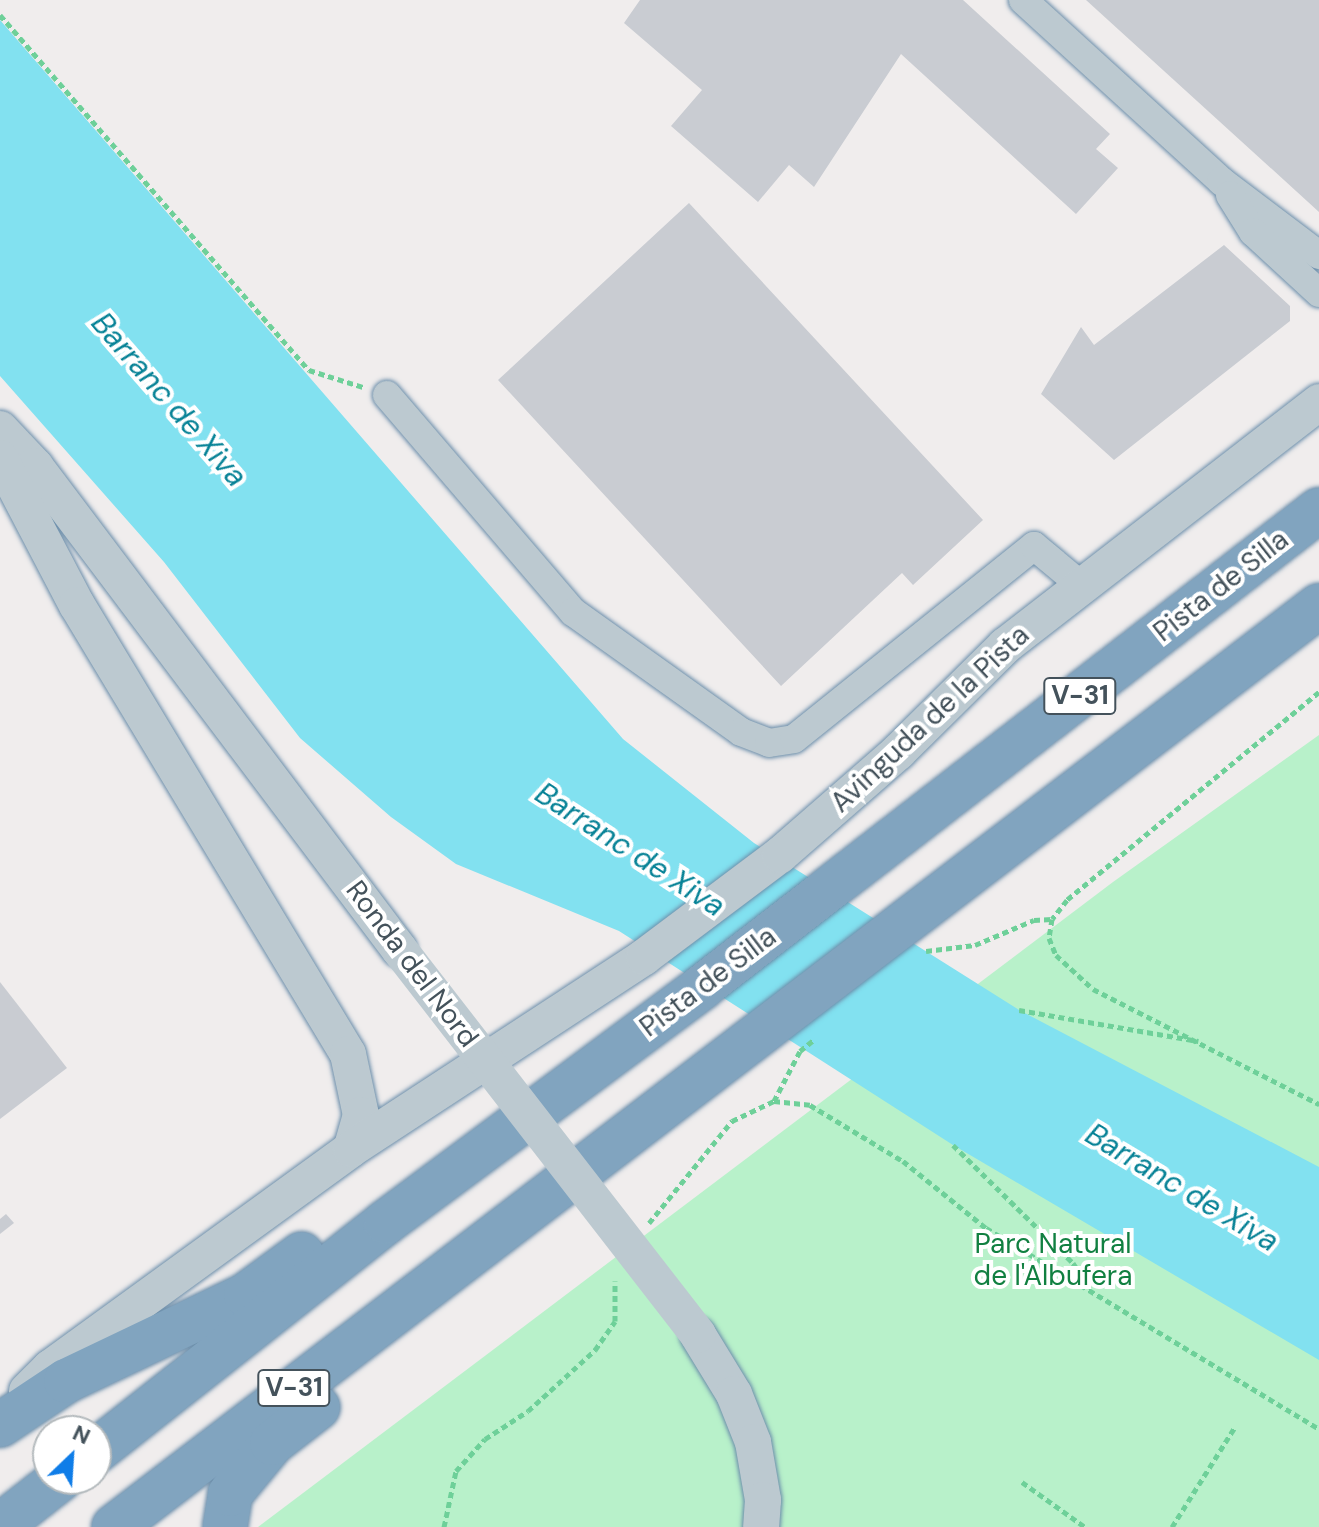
<!DOCTYPE html>
<html>
<head>
<meta charset="utf-8">
<style>
	body { margin:0 }
	#map { position:relative; width:1319px; height:1527px; overflow:hidden; background:#f0eded; font-family:"DM Sans",sans-serif }
	div>[style] { position:absolute }
	[style*='--x'] { left:calc(var(--x)*1px); top:calc(var(--y)*1px); width:calc(var(--w)*1px); rotate:calc(var(--a)*1deg) }
	.green>* { inset:0; background:#b8f1ca }
	.water>* { inset:0; background:#82e1f0 }
	.building>* { inset:0; background:#c9ccd2 }
	.path>* { height:5px; margin-top:-2.5px; transform-origin:0; background:repeating-linear-gradient(90deg,#6ed099 0 6px,transparent 0 10px) }
	.roads { filter:drop-shadow(0 0 2px #6d8fab) drop-shadow(0 0 2px #6d8fab) }
	.minor>* { height:28px; margin:-14px; padding:0 14px; transform-origin:14px; border-radius:14px; background:#bcc9d0 }
	.tertiary>* { height:36px; margin:-18px; padding:0 18px; transform-origin:18px; border-radius:18px; background:#bcc9d0 }
	.motorway>* { height:44px; margin:-22px; padding:0 22px; transform-origin:22px; border-radius:22px; background:#81a4bf }
	.tertiary-bridge>* { height:36px; margin:-18px; padding:0 18px; transform-origin:18px; border-radius:18px; background:#bcc9d0 }
	span { translate:-50% -50%; white-space:nowrap; text-align:center; line-height:1.15; -webkit-text-stroke:8px #fff; paint-order:stroke }
	.shield-label span { padding:2px 6px; background:#fff; border:2px solid; border-radius:6px; -webkit-text-stroke-width:0 }
	.shield-label { font-size:26px; color:#44525b; font-weight:700 }
	.street-label { font-size:28px; color:#44525b }
	.park-label { font-size:28px; color:#118041 }
	.water-label { font-size:30px; color:#068296; font-style:italic }
	.north { position:absolute; left:32px; top:1415px; width:80px; height:80px; box-sizing:border-box; background:#fff; border:2px solid #b4babd; border-radius:50%; rotate:25deg; font-size:22px; font-weight:700; line-height:32px; text-align:center; color:#44525b }
	.north::after { content:''; display:block; margin:auto; width:28px; height:36px; background:#0f7de8; clip-path:polygon(50% 0,100% 100%,50% 72%,0 100%) }
</style>
</head>
<body>
<div id="map">
	<div class="green">
		<div style="clip-path:polygon(1319px 735px,1319px 1527px,258px 1527px,1113px 882px)"></div>
	</div>
	<div class="water">
		<div style="clip-path:polygon(0 20px,623px 739px,754px 843px,1019px 1010px,1319px 1167px,1319px 1360px,953px 1145px,619px 931px,456px 864px,391px 817px,300px 738px,164px 562px,0 376px)"></div>
	</div>
	<div class="building">
		<div style="clip-path:polygon(640px 0,963px 0,1110px 134px,1096px 149px,1118px 168px,1076px 214px,901px 54px,814px 187px,789px 165px,758px 202px,671px 126px,702px 90px,624px 23px)"></div>
		<div style="clip-path:polygon(1086px 0,1319px 0,1319px 212px,1296px 191px)"></div>
		<div style="clip-path:polygon(689px 203px,983px 520px,913px 585px,902px 573px,781px 686px,498px 380px)"></div>
		<div style="clip-path:polygon(1224px 245px,1290px 306px,1290px 321px,1114px 460px,1041px 394px,1081px 327px,1094px 345px)"></div>
		<div style="clip-path:polygon(0 982px,67px 1068px,0 1119px)"></div>
		<div style="clip-path:polygon(6px 1214px,14px 1223px,0 1234px,0 1219px)"></div>
	</div>
	<div class="path">
		<div style="--x:0;--y:15;--w:471;--a:49"></div>
		<div style="--x:309;--y:370;--w:57;--a:17.5"></div>
		<div style="--x:1319;--y:692;--w:327;--a:140.5"></div>
		<div style="--x:1067;--y:900;--w:24;--a:128"></div>
		<div style="--x:1052;--y:919;--w:19;--a:99"></div>
		<div style="--x:1049;--y:938;--w:18;--a:68"></div>
		<div style="--x:1056;--y:955;--w:50;--a:42.6"></div>
		<div style="--x:1093;--y:989;--w:254;--a:27"></div>
		<div style="--x:926;--y:951;--w:49;--a:-7"></div>
		<div style="--x:975;--y:945;--w:64;--a:-23"></div>
		<div style="--x:1034;--y:920;--w:18;--a:-3"></div>
		<div style="--x:1019;--y:1010;--w:182;--a:9.8"></div>
		<div style="--x:774;--y:1101;--w:56;--a:-62.5"></div>
		<div style="--x:800;--y:1051;--w:19;--a:-39"></div>
		<div style="--x:953;--y:1145;--w:168;--a:44.5"></div>
		<div style="--x:1073;--y:1263;--w:30;--a:56"></div>
		<div style="--x:649;--y:1223;--w:132;--a:-50.9"></div>
		<div style="--x:732;--y:1121;--w:47;--a:-25.5"></div>
		<div style="--x:774;--y:1101;--w:36;--a:6"></div>
		<div style="--x:810;--y:1105;--w:109;--a:31.1"></div>
		<div style="--x:903;--y:1161;--w:107;--a:38.9"></div>
		<div style="--x:986;--y:1228;--w:389;--a:31.1"></div>
		<div style="--x:1022;--y:1482;--w:77;--a:35.5"></div>
		<div style="--x:444;--y:1527;--w:57;--a:-77.9"></div>
		<div style="--x:456;--y:1471;--w:43;--a:-47.8"></div>
		<div style="--x:485;--y:1439;--w:51;--a:-33.1"></div>
		<div style="--x:528;--y:1411;--w:91;--a:-42.3"></div>
		<div style="--x:595;--y:1350;--w:35;--a:-55"></div>
		<div style="--x:615;--y:1321;--w:40;--a:-90"></div>
		<div style="--x:1172;--y:1527;--w:118;--a:-57.8"></div>
	</div>
	<div class="roads">
		<div class="minor">
			<div style="--x:1023;--y:0;--w:268;--a:42.4"></div>
			<div style="--x:1221;--y:181;--w:123;--a:37.1"></div>
			<div style="--x:1230;--y:195;--w:44;--a:58.1"></div>
			<div style="--x:1253;--y:232;--w:90;--a:42.7"></div>
			<div style="--x:387;--y:395;--w:286;--a:49.4"></div>
			<div style="--x:573;--y:612;--w:206;--a:35.5"></div>
			<div style="--x:741;--y:732;--w:30;--a:21"></div>
			<div style="--x:769;--y:743;--w:25;--a:-9"></div>
			<div style="--x:794;--y:739;--w:308;--a:-38.8"></div>
			<div style="--x:1034;--y:546;--w:62;--a:39.8"></div>
		</div>
		<div class="tertiary">
			<div style="--x:0;--y:429;--w:51;--a:46.6"></div>
			<div style="--x:35;--y:466;--w:605;--a:53"></div>
			<div style="--x:0;--y:458;--w:166;--a:62.4"></div>
			<div style="--x:77;--y:605;--w:524;--a:58.89"></div>
			<div style="--x:348;--y:1054;--w:62;--a:78"></div>
			<div style="--x:361;--y:1115;--w:35;--a:106"></div>
			<div style="--x:698;--y:1335;--w:69;--a:58.6"></div>
			<div style="--x:734;--y:1394;--w:52;--a:68.4"></div>
			<div style="--x:753;--y:1442;--w:59;--a:80.2"></div>
			<div style="--x:763;--y:1500;--w:27;--a:94"></div>
			<div style="--x:27;--y:1391;--w:33;--a:-45"></div>
			<div style="--x:50;--y:1368;--w:372;--a:-36"></div>
			<div style="--x:351;--y:1149;--w:350;--a:-33.2"></div>
			<div style="--x:644;--y:957;--w:170;--a:-36.9"></div>
			<div style="--x:780;--y:855;--w:157;--a:-41.1"></div>
			<div style="--x:898;--y:752;--w:151;--a:-44.7"></div>
			<div style="--x:1005;--y:646;--w:398;--a:-37.8"></div>
		</div>
		<div class="motorway">
			<div style="--x:0;--y:1425;--w:79;--a:-33.7"></div>
			<div style="--x:66;--y:1381;--w:199;--a:-25.5"></div>
			<div style="--x:246;--y:1295;--w:69;--a:-36.2"></div>
			<div style="--x:96;--y:1451;--w:370;--a:-38.3"></div>
			<div style="--x:386;--y:1222;--w:394;--a:-36.6"></div>
			<div style="--x:702;--y:987;--w:780;--a:-37.71"></div>
			<div style="--x:0;--y:1526;--w:76;--a:-38.1"></div>
			<div style="--x:114;--y:1527;--w:1517;--a:-37.39"></div>
			<div style="--x:225;--y:1527;--w:33;--a:-81"></div>
			<div style="--x:230;--y:1494;--w:66;--a:-50.5"></div>
			<div style="--x:272;--y:1443;--w:58;--a:-38"></div>
		</div>
	</div>
	<div class="tertiary-bridge">
		<div style="--x:399;--y:949;--w:488;--a:52.2"></div>
	</div>
	<div class="shield-label">
		<span style="left:1080px;top:696px">V-31</span>
		<span style="left:294px;top:1388px">V-31</span>
	</div>
	<div class="street-label">
		<span style="left:1221px;top:586px;rotate:-38deg">Pista de Silla</span>
		<span style="left:930px;top:719px;rotate:-43deg">Avinguda de la Pista</span>
		<span style="left:412px;top:964px;rotate:53deg">Ronda del Nord</span>
		<span style="left:708px;top:982px;rotate:-37deg">Pista de Silla</span>
	</div>
	<div class="park-label">
		<span style="left:1053px;top:1260px">Parc Natural<br>de l'Albufera</span>
	</div>
	<div class="water-label">
		<span style="left:169px;top:400px;rotate:49deg">Barranc de Xiva</span>
		<span style="left:630px;top:850px;rotate:33deg">Barranc de Xiva</span>
		<span style="left:1182px;top:1188px;rotate:31deg">Barranc de Xiva</span>
	</div>
	<div class="north">N</div>
</div>
</body>
</html>
